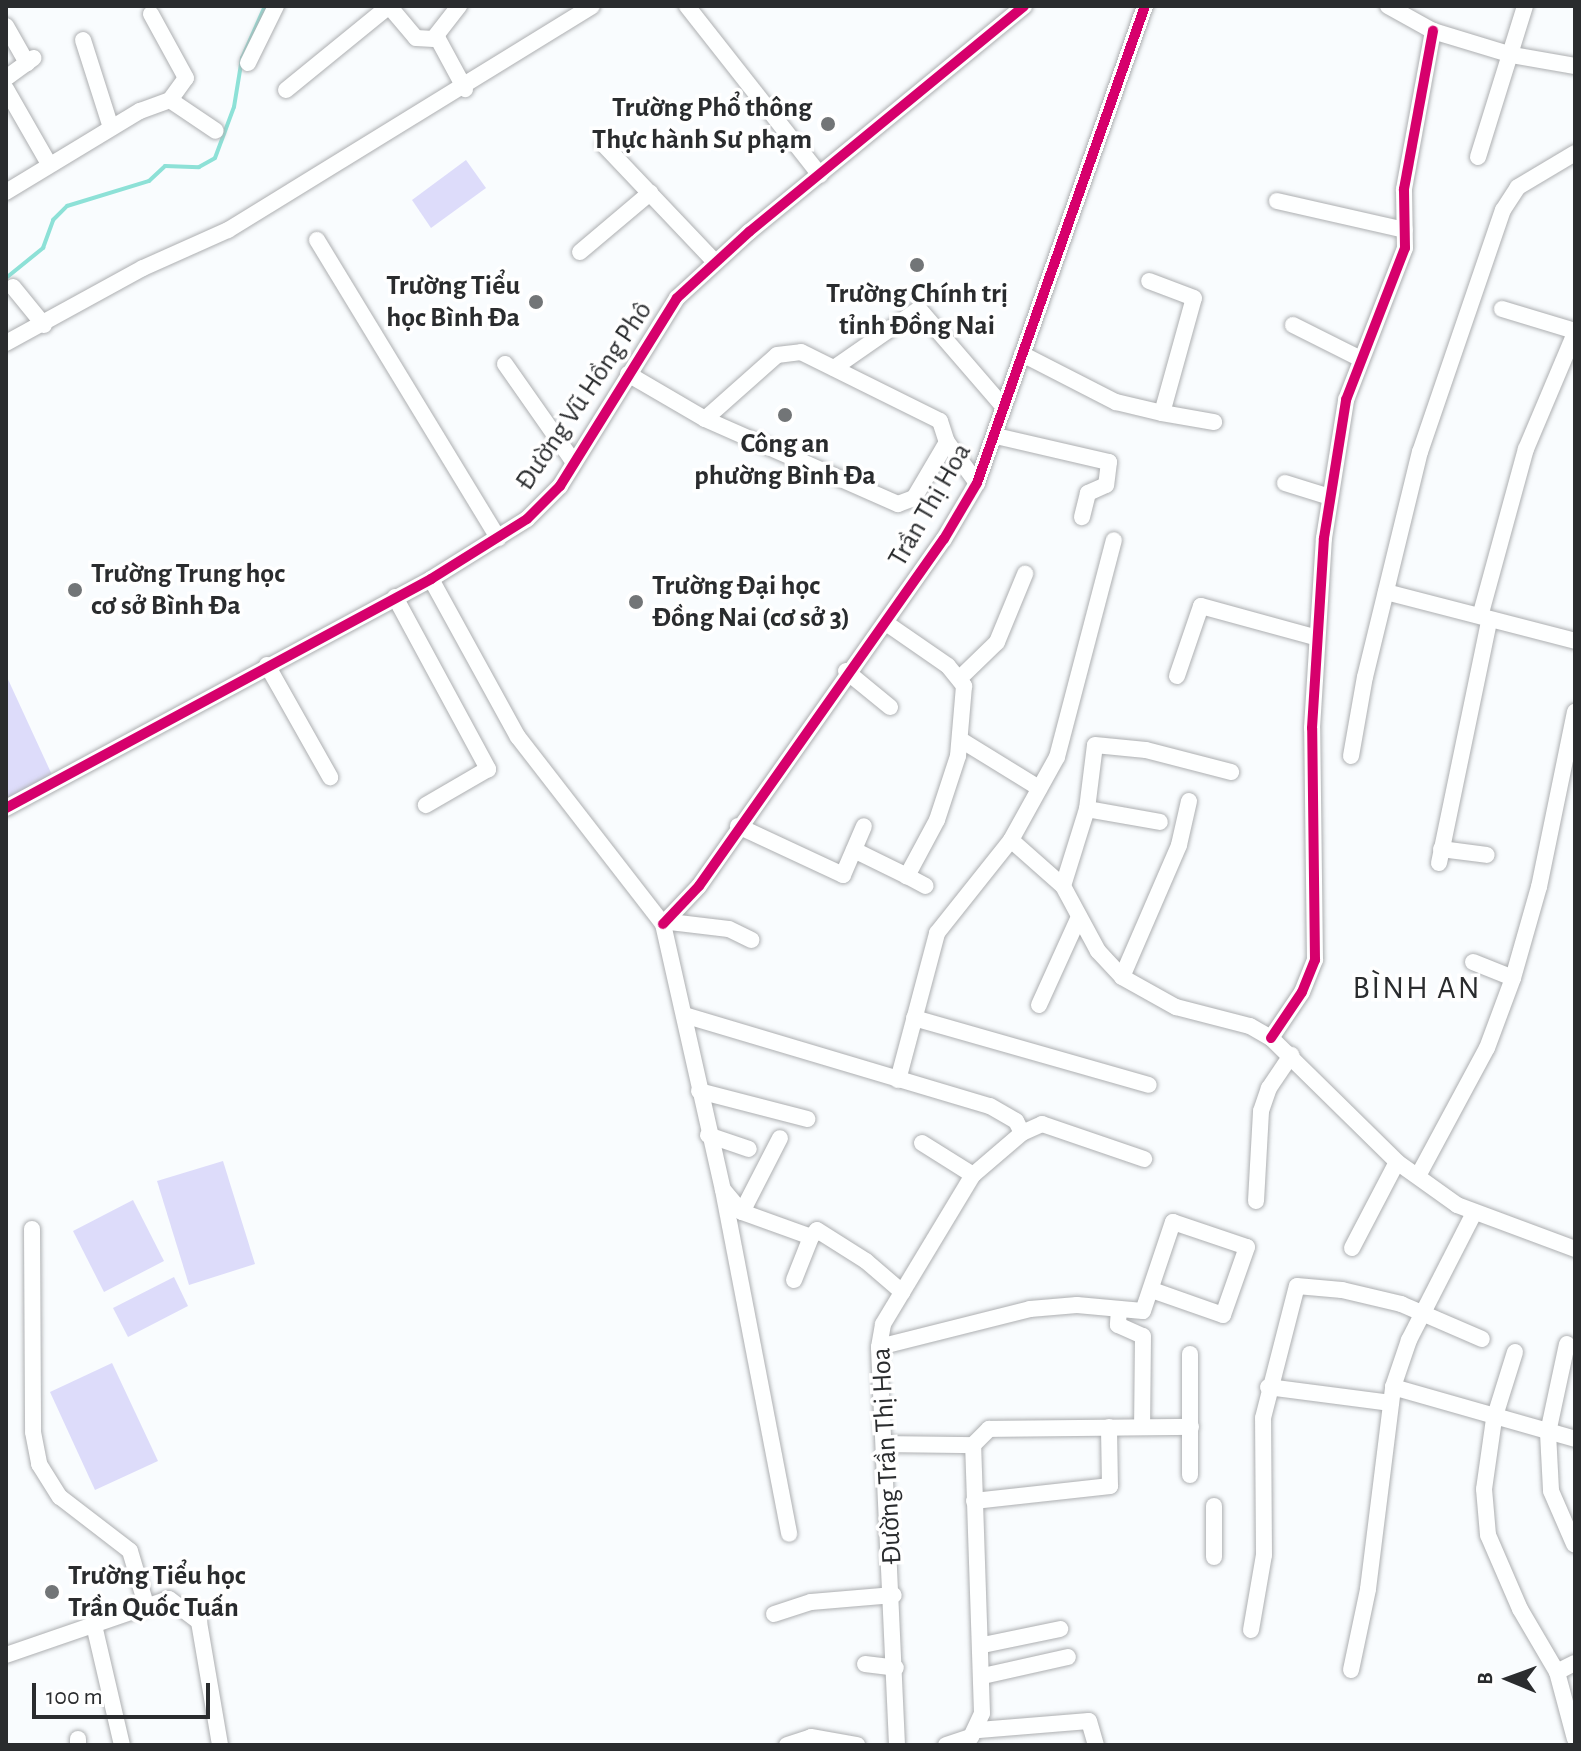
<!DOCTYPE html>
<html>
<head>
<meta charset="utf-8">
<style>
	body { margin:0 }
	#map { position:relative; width:1581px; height:1751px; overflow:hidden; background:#f9fcfe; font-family:"Alegreya Sans",sans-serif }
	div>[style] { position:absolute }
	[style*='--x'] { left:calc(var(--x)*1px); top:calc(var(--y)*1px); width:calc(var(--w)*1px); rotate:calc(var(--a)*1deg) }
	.green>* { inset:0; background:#dddcfa }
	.stream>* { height:4px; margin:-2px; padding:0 2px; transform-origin:2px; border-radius:2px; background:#8de1d7 }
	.roads { filter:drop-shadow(0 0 2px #adafb1) drop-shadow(0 0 2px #adafb1) }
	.minor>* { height:16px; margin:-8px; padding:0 8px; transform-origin:8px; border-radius:8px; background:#feffff }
	.cycleway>* { height:10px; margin:-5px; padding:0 5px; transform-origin:5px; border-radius:5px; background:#d6006c }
	.dots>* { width:22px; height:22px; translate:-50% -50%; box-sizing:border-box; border:4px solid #fff; border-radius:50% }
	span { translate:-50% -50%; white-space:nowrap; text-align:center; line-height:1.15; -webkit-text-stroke:7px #fff; paint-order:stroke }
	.poi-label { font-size:28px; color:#2a2c2e; font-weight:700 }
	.right { translate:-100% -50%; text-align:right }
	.left { translate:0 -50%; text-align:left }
	.street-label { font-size:28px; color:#2a2c2e }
	.quarter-label { font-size:32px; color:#2a2c2e; letter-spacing:2px }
	.frame { position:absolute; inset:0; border:8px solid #2a2c2e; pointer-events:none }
	.north { position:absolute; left:1469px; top:1639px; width:80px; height:80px; -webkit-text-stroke:6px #fff; paint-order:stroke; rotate:271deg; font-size:22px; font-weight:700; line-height:32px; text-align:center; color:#2a2c2e }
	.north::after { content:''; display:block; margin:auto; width:28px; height:36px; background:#2a2c2e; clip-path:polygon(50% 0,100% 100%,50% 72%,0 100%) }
	.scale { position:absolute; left:32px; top:1683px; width:178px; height:36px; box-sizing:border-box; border:4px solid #2a2c2e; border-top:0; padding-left:10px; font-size:24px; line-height:28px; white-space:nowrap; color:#2a2c2e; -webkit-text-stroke:6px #fff; paint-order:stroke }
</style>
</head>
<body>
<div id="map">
	<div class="green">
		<div style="clip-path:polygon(466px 160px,486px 188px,431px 228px,412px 200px)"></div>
		<div style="clip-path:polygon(6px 675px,53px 777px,6px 800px)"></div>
		<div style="clip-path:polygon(223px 1161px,255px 1264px,189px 1285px,157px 1181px)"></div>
		<div style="clip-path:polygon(133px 1200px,164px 1261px,104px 1292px,73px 1231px)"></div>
		<div style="clip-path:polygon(174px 1277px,188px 1306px,128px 1337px,113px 1308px)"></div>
		<div style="clip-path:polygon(112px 1363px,158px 1461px,95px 1490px,50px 1392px)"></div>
	</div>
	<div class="stream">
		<div style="--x:6;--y:278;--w:48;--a:-39"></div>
		<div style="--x:43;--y:248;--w:30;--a:-70"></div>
		<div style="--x:53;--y:220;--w:20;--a:-45"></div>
		<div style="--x:67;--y:206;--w:86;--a:-17"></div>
		<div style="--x:149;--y:181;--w:22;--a:-43"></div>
		<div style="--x:165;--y:166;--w:34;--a:2"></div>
		<div style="--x:199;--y:167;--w:18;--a:-29"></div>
		<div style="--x:215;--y:158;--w:54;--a:-69.6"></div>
		<div style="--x:234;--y:107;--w:50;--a:-80.7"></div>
		<div style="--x:242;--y:58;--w:57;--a:-66.1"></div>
	</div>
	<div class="roads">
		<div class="minor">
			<div style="--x:389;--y:6;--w:42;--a:49.8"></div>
			<div style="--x:416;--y:38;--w:22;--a:3"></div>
			<div style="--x:438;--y:39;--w:57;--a:61.6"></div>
			<div style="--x:687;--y:6;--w:215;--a:51.8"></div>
			<div style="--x:1388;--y:6;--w:51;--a:29.1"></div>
			<div style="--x:1433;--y:31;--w:83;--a:16.9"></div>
			<div style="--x:1512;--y:55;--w:64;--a:9.9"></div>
			<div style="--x:6;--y:26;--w:43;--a:60.4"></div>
			<div style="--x:434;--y:38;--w:41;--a:-52"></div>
			<div style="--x:83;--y:40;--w:92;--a:72.3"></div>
			<div style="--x:248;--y:63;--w:64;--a:-63.8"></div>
			<div style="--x:6;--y:78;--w:34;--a:-36"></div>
			<div style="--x:6;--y:89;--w:86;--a:60.2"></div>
			<div style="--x:286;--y:90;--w:133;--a:-39.2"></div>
			<div style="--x:170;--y:100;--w:55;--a:34"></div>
			<div style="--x:604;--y:145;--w:161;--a:46.5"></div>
			<div style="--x:1478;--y:157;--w:158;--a:-72.7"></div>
			<div style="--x:6;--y:192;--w:157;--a:-31.2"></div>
			<div style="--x:140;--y:111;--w:32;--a:-20"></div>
			<div style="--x:170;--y:100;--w:27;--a:-54"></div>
			<div style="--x:186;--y:78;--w:73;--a:-118.7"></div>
			<div style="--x:1277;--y:201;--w:131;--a:12.8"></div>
			<div style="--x:317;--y:240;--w:349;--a:58.7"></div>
			<div style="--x:580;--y:252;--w:92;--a:-40.1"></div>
			<div style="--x:13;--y:287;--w:49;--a:50.8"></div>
			<div style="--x:1502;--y:309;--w:76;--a:16.8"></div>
			<div style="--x:1293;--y:325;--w:76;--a:26.6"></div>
			<div style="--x:6;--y:343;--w:156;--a:-28.7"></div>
			<div style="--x:143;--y:268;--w:93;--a:-24.1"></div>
			<div style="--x:228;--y:230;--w:427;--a:-31.6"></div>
			<div style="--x:1022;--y:354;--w:106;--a:27.1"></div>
			<div style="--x:1116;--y:402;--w:47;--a:13.4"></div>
			<div style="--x:1162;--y:413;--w:119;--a:-74.5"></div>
			<div style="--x:1194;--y:298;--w:48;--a:-159.3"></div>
			<div style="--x:505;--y:364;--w:118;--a:55"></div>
			<div style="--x:834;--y:368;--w:103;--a:-34.8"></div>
			<div style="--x:919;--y:309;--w:127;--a:49.2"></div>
			<div style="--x:628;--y:374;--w:89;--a:30.3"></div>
			<div style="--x:705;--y:419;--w:211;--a:23.8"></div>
			<div style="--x:898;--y:504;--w:17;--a:-21"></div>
			<div style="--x:914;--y:498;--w:65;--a:-59.5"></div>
			<div style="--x:1162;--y:413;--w:53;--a:9.8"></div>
			<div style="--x:705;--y:419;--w:96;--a:-41.6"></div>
			<div style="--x:777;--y:355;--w:24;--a:-7"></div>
			<div style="--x:801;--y:352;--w:155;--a:26.4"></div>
			<div style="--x:940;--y:421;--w:22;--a:72"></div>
			<div style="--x:947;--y:442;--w:51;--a:53.8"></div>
			<div style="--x:996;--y:436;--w:116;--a:13"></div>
			<div style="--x:1109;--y:462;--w:23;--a:97"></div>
			<div style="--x:1106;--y:485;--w:20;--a:156"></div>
			<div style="--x:1088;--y:493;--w:25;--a:104"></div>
			<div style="--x:1285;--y:483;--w:47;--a:17.3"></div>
			<div style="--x:431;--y:579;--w:180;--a:61.2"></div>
			<div style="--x:518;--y:737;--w:237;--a:52.2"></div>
			<div style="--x:663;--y:924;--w:273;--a:77.3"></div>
			<div style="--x:723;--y:1190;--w:350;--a:79.1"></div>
			<div style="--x:1386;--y:592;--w:195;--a:14.5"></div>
			<div style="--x:395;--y:597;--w:196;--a:61.6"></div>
			<div style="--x:488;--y:769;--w:72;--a:149.9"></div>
			<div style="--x:1481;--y:613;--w:170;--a:-74.7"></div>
			<div style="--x:1526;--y:449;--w:126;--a:-67.1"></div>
			<div style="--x:886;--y:623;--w:75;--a:34.7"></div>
			<div style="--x:948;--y:666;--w:26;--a:51"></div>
			<div style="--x:964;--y:686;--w:70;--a:94.9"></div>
			<div style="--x:958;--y:756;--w:67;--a:108.2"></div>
			<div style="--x:937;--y:820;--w:64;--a:118.2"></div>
			<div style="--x:907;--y:876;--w:21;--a:28"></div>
			<div style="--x:267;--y:665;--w:129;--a:60.6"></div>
			<div style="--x:846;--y:671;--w:57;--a:39.3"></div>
			<div style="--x:1177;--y:676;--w:74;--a:-71.1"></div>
			<div style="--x:1201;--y:606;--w:117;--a:15.3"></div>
			<div style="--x:961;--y:677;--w:50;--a:-44.2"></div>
			<div style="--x:997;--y:642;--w:74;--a:-67.6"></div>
			<div style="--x:961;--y:740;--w:92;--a:31.6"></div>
			<div style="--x:1351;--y:756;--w:80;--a:-80"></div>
			<div style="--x:1365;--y:677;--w:232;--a:-76.3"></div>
			<div style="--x:1420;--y:452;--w:256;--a:-71.1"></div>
			<div style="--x:1503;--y:210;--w:27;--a:-57"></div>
			<div style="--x:1518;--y:187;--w:66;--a:-30.8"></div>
			<div style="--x:6;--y:808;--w:483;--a:-28.3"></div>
			<div style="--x:431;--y:579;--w:113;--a:-32"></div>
			<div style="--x:527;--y:519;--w:47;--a:-45"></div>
			<div style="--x:560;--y:486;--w:221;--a:-58.1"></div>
			<div style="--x:677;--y:298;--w:98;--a:-42.5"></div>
			<div style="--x:749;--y:232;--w:356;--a:-39.4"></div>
			<div style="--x:1087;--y:809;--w:74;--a:10.1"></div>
			<div style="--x:738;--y:826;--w:116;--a:25"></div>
			<div style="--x:843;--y:875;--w:53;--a:-66.8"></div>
			<div style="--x:1011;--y:840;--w:69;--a:41.5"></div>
			<div style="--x:1063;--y:886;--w:74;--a:61.7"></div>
			<div style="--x:1098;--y:951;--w:35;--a:47"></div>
			<div style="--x:1122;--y:977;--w:62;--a:29.1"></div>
			<div style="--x:1176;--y:1007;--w:76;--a:14.4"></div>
			<div style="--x:1250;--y:1026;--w:24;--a:30"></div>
			<div style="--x:1271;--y:1038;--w:177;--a:44.5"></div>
			<div style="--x:1397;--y:1162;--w:74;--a:35.6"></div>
			<div style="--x:1457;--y:1205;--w:126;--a:20.4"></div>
			<div style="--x:1441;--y:849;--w:46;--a:7.4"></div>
			<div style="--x:854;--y:850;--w:59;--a:26.1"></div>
			<div style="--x:1439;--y:863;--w:247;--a:-78.3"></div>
			<div style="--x:1063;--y:886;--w:81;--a:-72.7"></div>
			<div style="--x:1087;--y:809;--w:64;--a:-82.9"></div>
			<div style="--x:1095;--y:745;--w:51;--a:5.6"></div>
			<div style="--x:1146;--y:750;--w:88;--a:14.5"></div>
			<div style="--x:670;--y:922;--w:59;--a:6.8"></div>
			<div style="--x:729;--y:929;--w:25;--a:26"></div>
			<div style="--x:663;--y:924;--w:52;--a:-46.5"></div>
			<div style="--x:699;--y:886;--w:425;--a:-54.8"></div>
			<div style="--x:944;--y:539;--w:65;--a:-59.5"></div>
			<div style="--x:977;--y:483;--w:506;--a:-70.6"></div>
			<div style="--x:1473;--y:962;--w:43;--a:21.8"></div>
			<div style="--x:1122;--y:977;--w:144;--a:-66.6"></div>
			<div style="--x:1179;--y:845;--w:45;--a:-77.2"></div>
			<div style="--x:1039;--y:1005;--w:97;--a:-65.6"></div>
			<div style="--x:684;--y:1015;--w:319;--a:16.6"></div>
			<div style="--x:990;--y:1106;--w:30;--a:30"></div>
			<div style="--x:1016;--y:1121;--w:13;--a:63"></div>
			<div style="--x:914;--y:1018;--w:244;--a:15.9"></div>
			<div style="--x:1271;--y:1038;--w:55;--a:-56"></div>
			<div style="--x:1302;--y:992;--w:35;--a:-68"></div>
			<div style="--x:1315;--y:960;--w:232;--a:-90.7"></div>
			<div style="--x:1312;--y:728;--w:190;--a:-86.4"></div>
			<div style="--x:1324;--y:538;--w:140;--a:-80.9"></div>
			<div style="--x:1346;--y:400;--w:163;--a:-68.8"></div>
			<div style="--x:1405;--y:248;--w:59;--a:-91"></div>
			<div style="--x:1404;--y:189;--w:161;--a:-79.6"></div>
			<div style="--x:898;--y:1080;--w:152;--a:-75.1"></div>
			<div style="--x:937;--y:933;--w:119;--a:-51.5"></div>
			<div style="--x:1011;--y:840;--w:95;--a:-61"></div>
			<div style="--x:1057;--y:757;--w:224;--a:-75.3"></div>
			<div style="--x:699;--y:1091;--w:112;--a:14.5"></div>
			<div style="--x:708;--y:1135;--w:43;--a:18.9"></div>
			<div style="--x:922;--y:1143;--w:60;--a:32.1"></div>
			<div style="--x:1418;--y:1176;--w:145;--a:-61.7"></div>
			<div style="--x:1487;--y:1048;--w:75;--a:-69.6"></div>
			<div style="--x:1513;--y:978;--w:95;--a:-74.1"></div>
			<div style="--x:1539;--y:887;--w:179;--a:-78.4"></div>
			<div style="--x:725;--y:1192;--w:26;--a:50"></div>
			<div style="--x:742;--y:1212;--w:73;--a:19.9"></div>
			<div style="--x:811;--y:1237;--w:9;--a:-49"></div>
			<div style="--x:817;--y:1230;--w:58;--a:32.3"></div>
			<div style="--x:866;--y:1261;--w:48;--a:40.7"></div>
			<div style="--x:1256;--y:1201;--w:90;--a:-86.8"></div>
			<div style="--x:1261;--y:1111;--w:24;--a:-71"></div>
			<div style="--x:1269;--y:1088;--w:40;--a:-56"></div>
			<div style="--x:742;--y:1212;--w:83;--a:-62.8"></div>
			<div style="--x:32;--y:1229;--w:203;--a:89.7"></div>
			<div style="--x:33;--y:1432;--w:33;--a:79"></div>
			<div style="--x:39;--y:1464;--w:39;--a:58"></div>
			<div style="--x:60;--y:1497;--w:88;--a:37.6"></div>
			<div style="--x:130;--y:1551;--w:59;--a:73.4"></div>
			<div style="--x:1352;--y:1248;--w:97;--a:-62.4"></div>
			<div style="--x:794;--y:1280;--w:46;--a:-68.4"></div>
			<div style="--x:1119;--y:1309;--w:16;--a:94"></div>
			<div style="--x:1118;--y:1325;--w:27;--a:24"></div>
			<div style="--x:1143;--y:1336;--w:91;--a:90.6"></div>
			<div style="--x:1567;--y:1344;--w:91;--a:102.1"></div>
			<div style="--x:1548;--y:1433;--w:58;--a:87"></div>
			<div style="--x:1551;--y:1491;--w:58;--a:66.5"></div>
			<div style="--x:879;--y:1347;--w:156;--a:-14.1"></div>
			<div style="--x:1030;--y:1309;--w:47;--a:-4.9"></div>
			<div style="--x:1077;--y:1305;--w:66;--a:5.2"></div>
			<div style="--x:1143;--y:1311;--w:94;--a:-71.4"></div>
			<div style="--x:1173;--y:1222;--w:78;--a:18.7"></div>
			<div style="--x:1247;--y:1247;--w:72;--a:109.4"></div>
			<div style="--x:1223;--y:1315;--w:75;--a:-160.6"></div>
			<div style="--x:1515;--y:1352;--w:70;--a:107.4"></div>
			<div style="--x:1494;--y:1419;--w:71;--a:98.1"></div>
			<div style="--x:1484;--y:1489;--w:46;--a:85"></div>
			<div style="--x:1488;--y:1535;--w:81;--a:66.6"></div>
			<div style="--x:1520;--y:1609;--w:73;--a:59.6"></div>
			<div style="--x:1557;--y:1672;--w:69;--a:75"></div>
			<div style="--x:1268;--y:1387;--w:124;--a:7.4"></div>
			<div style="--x:1393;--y:1387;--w:189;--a:15.9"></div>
			<div style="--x:886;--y:1444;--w:87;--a:0.7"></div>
			<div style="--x:1190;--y:1475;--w:121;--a:-90"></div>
			<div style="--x:974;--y:1501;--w:137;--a:-6.3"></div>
			<div style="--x:1110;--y:1486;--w:59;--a:-91"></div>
			<div style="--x:1214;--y:1506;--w:51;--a:90"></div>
			<div style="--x:774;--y:1614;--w:39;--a:-18"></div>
			<div style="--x:811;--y:1602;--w:83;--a:-4.8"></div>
			<div style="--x:94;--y:1625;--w:123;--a:76.9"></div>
			<div style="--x:1251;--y:1630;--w:76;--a:-80.2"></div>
			<div style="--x:1264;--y:1555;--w:137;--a:-90.4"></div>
			<div style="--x:1263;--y:1418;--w:136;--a:-75.6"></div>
			<div style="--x:1297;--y:1286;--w:45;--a:5.1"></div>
			<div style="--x:1342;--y:1290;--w:61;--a:13.3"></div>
			<div style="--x:1401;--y:1304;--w:88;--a:23.4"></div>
			<div style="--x:983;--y:1645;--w:79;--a:-11.7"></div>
			<div style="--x:6;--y:1655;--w:172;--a:-19"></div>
			<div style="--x:169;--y:1599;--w:38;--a:37"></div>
			<div style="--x:199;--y:1622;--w:125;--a:80.3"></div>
			<div style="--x:865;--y:1664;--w:31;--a:7"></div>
			<div style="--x:1351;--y:1670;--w:83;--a:-78.1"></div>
			<div style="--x:1368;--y:1589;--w:204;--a:-82.9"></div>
			<div style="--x:1393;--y:1387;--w:50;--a:-71.2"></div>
			<div style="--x:1409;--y:1340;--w:140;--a:-62.9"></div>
			<div style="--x:1557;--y:1672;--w:20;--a:-27"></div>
			<div style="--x:983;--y:1676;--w:87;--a:-12.6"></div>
			<div style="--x:979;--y:1730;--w:110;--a:-4.7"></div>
			<div style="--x:1089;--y:1721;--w:25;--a:74"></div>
			<div style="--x:78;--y:1739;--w:6;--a:90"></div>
			<div style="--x:787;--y:1745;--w:25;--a:-18"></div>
			<div style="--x:811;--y:1737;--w:47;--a:9.9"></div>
			<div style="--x:897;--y:1745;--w:398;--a:-92.6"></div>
			<div style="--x:879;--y:1347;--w:23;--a:-80"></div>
			<div style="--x:883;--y:1324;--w:174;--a:-58.9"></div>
			<div style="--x:973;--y:1175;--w:65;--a:-40.6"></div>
			<div style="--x:1022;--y:1133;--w:22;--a:-24"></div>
			<div style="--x:1042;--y:1124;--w:108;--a:18.9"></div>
			<div style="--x:946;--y:1745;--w:26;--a:-18"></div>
			<div style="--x:971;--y:1737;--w:26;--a:-65"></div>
			<div style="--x:982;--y:1713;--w:268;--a:-91.9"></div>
			<div style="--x:973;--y:1445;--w:23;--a:-45"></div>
			<div style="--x:989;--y:1429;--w:202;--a:-0.6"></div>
		</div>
	</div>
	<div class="cycleway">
		<div style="--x:6;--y:808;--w:483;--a:-28.3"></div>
		<div style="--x:431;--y:579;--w:113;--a:-32"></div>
		<div style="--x:527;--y:519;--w:47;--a:-45"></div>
		<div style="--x:560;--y:486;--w:221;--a:-58.1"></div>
		<div style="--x:677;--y:298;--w:98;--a:-42.5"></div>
		<div style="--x:749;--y:232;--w:356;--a:-39.4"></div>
		<div style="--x:663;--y:924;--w:52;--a:-46.5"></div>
		<div style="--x:699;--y:886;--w:425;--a:-54.8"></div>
		<div style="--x:944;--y:539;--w:65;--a:-59.5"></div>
		<div style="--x:977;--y:483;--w:506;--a:-70.6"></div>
		<div style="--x:1271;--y:1038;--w:55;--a:-56"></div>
		<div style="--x:1302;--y:992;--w:35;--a:-68"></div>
		<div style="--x:1315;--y:960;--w:232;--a:-90.7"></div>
		<div style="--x:1312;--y:728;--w:190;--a:-86.4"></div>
		<div style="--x:1324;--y:538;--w:140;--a:-80.9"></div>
		<div style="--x:1346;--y:400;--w:163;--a:-68.8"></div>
		<div style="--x:1405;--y:248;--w:59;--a:-91"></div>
		<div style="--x:1404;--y:189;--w:161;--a:-79.6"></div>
	</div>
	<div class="dots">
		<div style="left:828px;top:124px;background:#727577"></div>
		<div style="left:917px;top:265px;background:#727577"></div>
		<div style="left:536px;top:302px;background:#727577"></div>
		<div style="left:785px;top:415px;background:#727577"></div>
		<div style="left:75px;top:590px;background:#727577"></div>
		<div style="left:636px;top:602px;background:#727577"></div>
		<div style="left:52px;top:1592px;background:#727577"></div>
	</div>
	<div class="poi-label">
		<span class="right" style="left:812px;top:124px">Trường Phổ thông<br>Thực hành Sư phạm</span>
		<span class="right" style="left:520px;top:302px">Trường Tiểu<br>học Bình Đa</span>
		<span style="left:917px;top:310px">Trường Chính trị<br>tỉnh Đồng Nai</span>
		<span style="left:785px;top:460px">Công an<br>phường Bình Đa</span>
		<span class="left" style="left:91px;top:590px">Trường Trung học<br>cơ sở Bình Đa</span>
		<span class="left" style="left:652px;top:602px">Trường Đại học<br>Đồng Nai (cơ sở 3)</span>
		<span class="left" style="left:68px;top:1592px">Trường Tiểu học<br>Trần Quốc Tuấn</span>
	</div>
	<div class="street-label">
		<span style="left:584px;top:396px;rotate:-56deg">Đường Vũ Hồng Phô</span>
		<span style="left:930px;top:505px;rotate:-60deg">Trần Thị Hoa</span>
		<span style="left:887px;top:1456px;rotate:-93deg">Đường Trần Thị Hoa</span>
	</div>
	<div class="quarter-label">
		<span style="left:1417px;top:988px">BÌNH AN</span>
	</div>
	<div class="frame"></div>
	<div class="north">B</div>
	<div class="scale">100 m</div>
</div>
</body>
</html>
